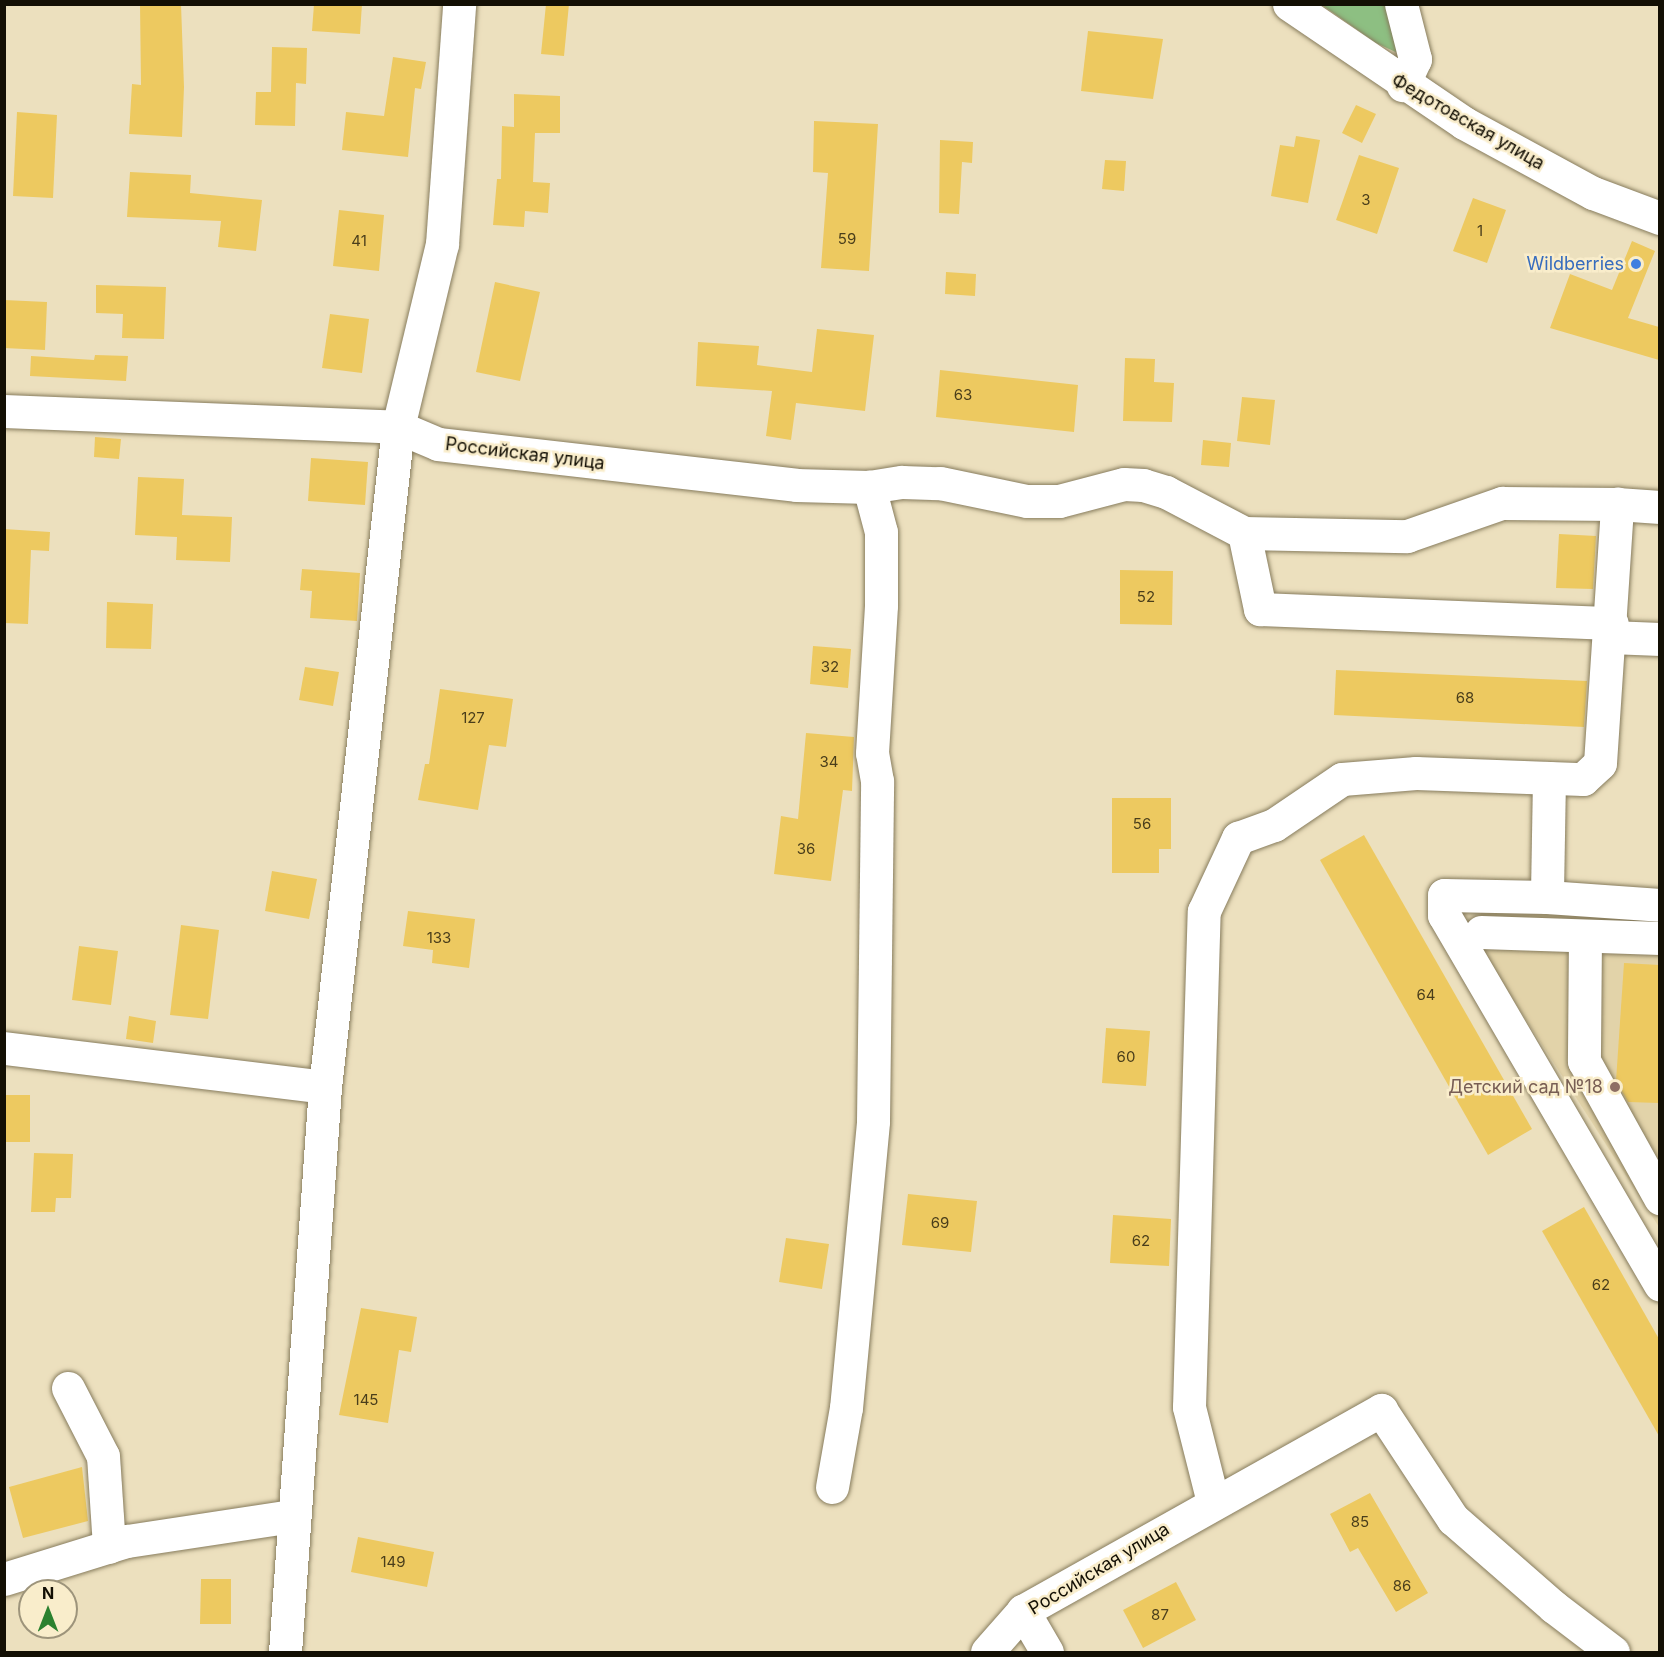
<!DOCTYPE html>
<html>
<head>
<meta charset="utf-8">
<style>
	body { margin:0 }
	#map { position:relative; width:1664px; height:1657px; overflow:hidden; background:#ece0be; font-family:Inter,sans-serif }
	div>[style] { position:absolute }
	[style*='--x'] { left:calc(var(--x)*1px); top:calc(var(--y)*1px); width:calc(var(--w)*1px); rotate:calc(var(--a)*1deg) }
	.built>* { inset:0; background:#e2d3a9 }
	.green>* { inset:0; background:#8dbf82 }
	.building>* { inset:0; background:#edc960 }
	.roads { filter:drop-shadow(0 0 2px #877c5d) drop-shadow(0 0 2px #877c5d) }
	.minor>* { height:33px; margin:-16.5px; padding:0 16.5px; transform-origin:16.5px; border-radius:16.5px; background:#fff }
	.dots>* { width:16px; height:16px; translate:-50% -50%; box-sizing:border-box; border:3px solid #f9edcb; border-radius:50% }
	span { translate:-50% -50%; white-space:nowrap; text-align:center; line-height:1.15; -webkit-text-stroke:5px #f9edcb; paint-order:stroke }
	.number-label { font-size:15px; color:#4a3e1b }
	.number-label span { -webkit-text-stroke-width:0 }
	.street-label { font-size:18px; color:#130f04 }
	.shop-label { font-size:18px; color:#366cbe }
	.right { translate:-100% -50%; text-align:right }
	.education-label { font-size:18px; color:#785e54 }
	.frame { position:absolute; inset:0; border:6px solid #130f04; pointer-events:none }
	.north { position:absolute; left:18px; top:1579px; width:60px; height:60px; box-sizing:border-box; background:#f9edcb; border:2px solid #9d947b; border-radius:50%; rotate:0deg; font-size:16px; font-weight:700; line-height:24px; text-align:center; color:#130f04 }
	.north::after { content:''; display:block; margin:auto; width:21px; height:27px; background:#2b812f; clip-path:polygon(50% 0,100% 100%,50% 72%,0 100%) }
</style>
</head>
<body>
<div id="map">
	<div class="built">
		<div style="clip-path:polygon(1481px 910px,1659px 918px,1659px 1227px,1480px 948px)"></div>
	</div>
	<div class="green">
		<div style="clip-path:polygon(1322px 5px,1393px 5px,1400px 54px,1376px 43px)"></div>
	</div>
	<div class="building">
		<div style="clip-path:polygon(140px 4px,181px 4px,184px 87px,182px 137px,129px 134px,132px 84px,141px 85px)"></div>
		<div style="clip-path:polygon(314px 4px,362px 4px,360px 34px,312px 31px)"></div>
		<div style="clip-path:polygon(546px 4px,569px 4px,564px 56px,541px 54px)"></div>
		<div style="clip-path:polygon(1088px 31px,1163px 39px,1153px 99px,1081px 91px)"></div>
		<div style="clip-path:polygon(272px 47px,307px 48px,306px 84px,296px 83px,295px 126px,255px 125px,256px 92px,271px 92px)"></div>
		<div style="clip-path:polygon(393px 57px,426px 62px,421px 89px,415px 88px,408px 157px,342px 150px,346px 112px,384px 116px)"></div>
		<div style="clip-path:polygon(514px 94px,560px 96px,560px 133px,535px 133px,533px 182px,550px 183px,548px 213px,525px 211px,524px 227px,493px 225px,497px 179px,501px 179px,502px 126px,514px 127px)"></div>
		<div style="clip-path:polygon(1356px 105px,1376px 114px,1362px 143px,1342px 133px)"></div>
		<div style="clip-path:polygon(17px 112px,57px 115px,53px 198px,13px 196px)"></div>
		<div style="clip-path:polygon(814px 121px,878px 124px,869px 271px,821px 268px,828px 173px,813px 172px)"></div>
		<div style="clip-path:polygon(1296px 136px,1320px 140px,1308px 203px,1271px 196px,1280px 145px,1294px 147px)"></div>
		<div style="clip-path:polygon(940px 140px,973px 142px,972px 163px,962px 162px,959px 214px,939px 213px)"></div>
		<div style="clip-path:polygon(1359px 155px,1399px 168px,1377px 234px,1336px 220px)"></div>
		<div style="clip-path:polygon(1105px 160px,1126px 161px,1124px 191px,1102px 189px)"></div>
		<div style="clip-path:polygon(130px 172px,191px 175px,190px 193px,262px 200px,256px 251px,218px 247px,221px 221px,127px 217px)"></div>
		<div style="clip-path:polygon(1473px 198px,1506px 210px,1487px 263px,1453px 251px)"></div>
		<div style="clip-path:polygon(339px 210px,384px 215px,379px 271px,333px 266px)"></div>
		<div style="clip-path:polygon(1632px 241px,1655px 251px,1628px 318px,1659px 327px,1659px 360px,1550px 328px,1570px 274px,1612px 290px)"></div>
		<div style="clip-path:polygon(946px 272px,976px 274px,975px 296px,945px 294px)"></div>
		<div style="clip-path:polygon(495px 282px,540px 292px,520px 381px,476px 372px)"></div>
		<div style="clip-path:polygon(96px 285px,166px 287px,164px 339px,122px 338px,123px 314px,96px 313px)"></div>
		<div style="clip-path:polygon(4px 300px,47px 302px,45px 350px,4px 348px)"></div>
		<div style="clip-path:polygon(330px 314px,369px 319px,362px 373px,322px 368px)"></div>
		<div style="clip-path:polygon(817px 329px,874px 335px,865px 411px,796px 403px,791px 440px,766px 436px,772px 391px,696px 386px,698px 342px,759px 346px,757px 365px,812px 372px)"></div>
		<div style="clip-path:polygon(95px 355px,128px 356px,126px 381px,30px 376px,31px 356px,94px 360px)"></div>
		<div style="clip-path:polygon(1125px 358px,1155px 359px,1154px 382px,1174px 383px,1172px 422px,1123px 421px)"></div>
		<div style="clip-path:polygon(940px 370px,1078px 385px,1074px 432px,936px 417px)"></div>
		<div style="clip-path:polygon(1242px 397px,1275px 400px,1270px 445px,1237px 441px)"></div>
		<div style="clip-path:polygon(95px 437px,121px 439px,119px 459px,94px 457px)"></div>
		<div style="clip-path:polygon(1203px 440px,1231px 443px,1229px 467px,1201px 465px)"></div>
		<div style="clip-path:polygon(311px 458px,368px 462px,365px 505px,308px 501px)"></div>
		<div style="clip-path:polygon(138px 477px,184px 479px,182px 515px,232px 517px,230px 562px,176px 560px,177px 537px,135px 535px)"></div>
		<div style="clip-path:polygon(4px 529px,50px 532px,49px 551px,31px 550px,28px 624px,4px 623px)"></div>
		<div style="clip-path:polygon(1559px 534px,1596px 536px,1593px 589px,1556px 588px)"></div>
		<div style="clip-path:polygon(302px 569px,360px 573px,357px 621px,310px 618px,312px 591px,300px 590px)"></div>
		<div style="clip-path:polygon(1120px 570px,1173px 571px,1172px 625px,1120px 624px)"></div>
		<div style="clip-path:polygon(107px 602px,153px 604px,151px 649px,106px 648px)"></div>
		<div style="clip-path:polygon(813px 646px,851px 649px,848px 688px,810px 684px)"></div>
		<div style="clip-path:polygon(305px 667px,339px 672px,333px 706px,299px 700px)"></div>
		<div style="clip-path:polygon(1336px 670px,1587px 681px,1584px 727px,1334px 715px)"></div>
		<div style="clip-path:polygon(440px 689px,513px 699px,506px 747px,489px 745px,478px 810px,418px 800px,425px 764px,429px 764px)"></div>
		<div style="clip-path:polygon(806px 733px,854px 737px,852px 791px,843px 790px,831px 881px,774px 874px,781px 816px,798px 819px)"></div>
		<div style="clip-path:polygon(1112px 798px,1171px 798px,1171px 849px,1159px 849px,1159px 873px,1112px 873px)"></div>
		<div style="clip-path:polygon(1364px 835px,1532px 1129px,1488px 1155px,1320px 860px)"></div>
		<div style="clip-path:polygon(272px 871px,317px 879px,309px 919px,265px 911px)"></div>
		<div style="clip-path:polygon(408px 911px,475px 919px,469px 968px,432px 963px,433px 950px,403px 946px)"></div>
		<div style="clip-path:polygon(181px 925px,219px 930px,208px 1019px,170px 1015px)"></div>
		<div style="clip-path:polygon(79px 946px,118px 951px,111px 1005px,72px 1000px)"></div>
		<div style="clip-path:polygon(1624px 963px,1659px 965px,1659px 1103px,1628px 1102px,1616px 1081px)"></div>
		<div style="clip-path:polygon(129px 1016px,156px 1021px,153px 1043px,126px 1039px)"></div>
		<div style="clip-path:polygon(1106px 1028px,1150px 1031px,1146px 1086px,1102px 1083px)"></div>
		<div style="clip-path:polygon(6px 1095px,30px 1095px,30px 1142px,6px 1142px)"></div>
		<div style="clip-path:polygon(34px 1153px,73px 1154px,71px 1198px,56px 1198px,55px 1212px,31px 1212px)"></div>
		<div style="clip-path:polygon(908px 1194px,977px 1201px,971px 1252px,902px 1245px)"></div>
		<div style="clip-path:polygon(1584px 1207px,1659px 1339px,1659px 1436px,1542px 1231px)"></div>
		<div style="clip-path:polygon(1113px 1215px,1171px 1219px,1169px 1266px,1110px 1263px)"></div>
		<div style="clip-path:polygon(786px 1238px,829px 1244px,822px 1289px,779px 1282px)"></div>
		<div style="clip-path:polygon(361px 1308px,417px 1317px,411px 1352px,399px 1350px,388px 1423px,339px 1415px)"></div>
		<div style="clip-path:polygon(82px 1467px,88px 1521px,23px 1538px,9px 1487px)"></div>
		<div style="clip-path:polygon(1370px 1493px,1428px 1593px,1396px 1612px,1358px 1548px,1350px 1552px,1330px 1514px)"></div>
		<div style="clip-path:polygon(358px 1537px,434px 1552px,427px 1587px,351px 1572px)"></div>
		<div style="clip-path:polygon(201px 1579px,231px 1579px,231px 1624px,200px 1624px)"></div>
		<div style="clip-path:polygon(1176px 1582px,1196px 1620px,1143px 1648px,1123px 1610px)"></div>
	</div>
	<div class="roads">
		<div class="minor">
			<div style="--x:1289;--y:4;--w:212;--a:34.2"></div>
			<div style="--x:1464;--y:123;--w:147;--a:28.5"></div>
			<div style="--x:1593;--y:193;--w:72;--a:20.5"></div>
			<div style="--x:1401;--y:4;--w:57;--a:75.7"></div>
			<div style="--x:1415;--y:59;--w:29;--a:115"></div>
			<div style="--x:4;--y:411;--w:394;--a:2.3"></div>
			<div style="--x:398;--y:427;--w:43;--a:23"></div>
			<div style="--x:438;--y:444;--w:360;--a:6.5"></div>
			<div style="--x:796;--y:485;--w:73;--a:1.6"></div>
			<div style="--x:869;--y:487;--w:33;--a:-9"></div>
			<div style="--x:902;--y:482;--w:38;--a:2"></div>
			<div style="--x:940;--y:483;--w:89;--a:11.7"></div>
			<div style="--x:1027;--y:501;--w:32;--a:0"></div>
			<div style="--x:1059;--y:501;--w:67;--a:-14.7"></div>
			<div style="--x:1124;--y:484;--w:19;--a:3"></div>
			<div style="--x:1143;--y:485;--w:24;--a:17"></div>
			<div style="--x:1166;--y:492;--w:88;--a:27.7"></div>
			<div style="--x:1244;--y:533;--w:78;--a:78.1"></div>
			<div style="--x:1260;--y:609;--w:352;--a:2.3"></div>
			<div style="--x:1244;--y:533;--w:163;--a:1.1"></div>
			<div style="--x:1407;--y:536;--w:101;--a:-19.2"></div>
			<div style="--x:1502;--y:503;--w:115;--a:0.5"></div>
			<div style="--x:1610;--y:637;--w:50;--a:2.3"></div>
			<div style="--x:1549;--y:778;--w:119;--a:91"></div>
			<div style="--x:1547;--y:897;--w:103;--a:-178.9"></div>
			<div style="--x:1444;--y:895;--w:20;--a:90"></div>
			<div style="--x:1444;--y:915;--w:428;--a:59.7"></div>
			<div style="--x:1547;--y:897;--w:113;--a:4"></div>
			<div style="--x:1481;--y:932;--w:179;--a:1.9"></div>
			<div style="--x:1585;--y:936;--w:125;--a:90.5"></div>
			<div style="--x:1584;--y:1061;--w:157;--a:61"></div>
			<div style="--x:4;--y:1048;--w:323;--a:6.9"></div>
			<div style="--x:68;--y:1388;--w:76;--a:62.8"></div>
			<div style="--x:103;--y:1456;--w:91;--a:86.2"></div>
			<div style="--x:832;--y:1487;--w:80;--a:-80"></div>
			<div style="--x:846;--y:1408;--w:288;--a:-84.6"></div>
			<div style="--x:873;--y:1121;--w:340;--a:-89.3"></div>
			<div style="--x:877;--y:781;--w:28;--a:-100"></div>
			<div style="--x:872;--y:753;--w:148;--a:-86.5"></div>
			<div style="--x:881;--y:605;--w:73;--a:-90"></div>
			<div style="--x:881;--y:532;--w:47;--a:-104.9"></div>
			<div style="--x:1213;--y:1502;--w:98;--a:-104.2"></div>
			<div style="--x:1189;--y:1407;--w:496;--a:-88.3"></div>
			<div style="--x:1204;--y:911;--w:81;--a:-65"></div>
			<div style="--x:1238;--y:838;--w:38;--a:-20"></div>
			<div style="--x:1274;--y:825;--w:82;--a:-34.1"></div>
			<div style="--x:1342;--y:779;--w:74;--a:-4.6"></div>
			<div style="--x:1416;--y:773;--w:167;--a:2.1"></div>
			<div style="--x:1583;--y:779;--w:23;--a:-43"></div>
			<div style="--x:1600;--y:763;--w:260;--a:-86.2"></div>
			<div style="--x:1617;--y:504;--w:43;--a:4"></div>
			<div style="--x:4;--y:1579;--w:129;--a:-17.2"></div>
			<div style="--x:127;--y:1541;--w:168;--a:-8.6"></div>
			<div style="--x:285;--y:1652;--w:566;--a:-85.95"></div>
			<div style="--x:325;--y:1087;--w:664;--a:-83.69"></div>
			<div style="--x:398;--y:427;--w:188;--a:-76.5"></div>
			<div style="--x:442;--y:244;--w:241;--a:-85.9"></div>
			<div style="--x:987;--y:1652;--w:55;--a:-48.7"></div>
			<div style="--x:1047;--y:1652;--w:48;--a:-120.3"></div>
			<div style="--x:1023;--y:1611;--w:411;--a:-29.3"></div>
			<div style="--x:1381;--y:1410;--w:131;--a:56.6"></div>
			<div style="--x:1453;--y:1519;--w:134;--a:41.1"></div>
			<div style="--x:1554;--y:1607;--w:74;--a:37.3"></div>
		</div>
	</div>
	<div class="dots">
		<div style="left:1636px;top:264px;background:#3f7fe0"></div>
		<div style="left:1615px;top:1087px;background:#8d6e63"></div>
	</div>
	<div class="number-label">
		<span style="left:1366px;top:200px">3</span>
		<span style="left:1480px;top:231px">1</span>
		<span style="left:847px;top:239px">59</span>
		<span style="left:359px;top:241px">41</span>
		<span style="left:963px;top:395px">63</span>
		<span style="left:1146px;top:597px">52</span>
		<span style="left:830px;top:667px">32</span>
		<span style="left:1465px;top:698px">68</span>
		<span style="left:473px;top:718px">127</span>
		<span style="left:829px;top:762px">34</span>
		<span style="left:1142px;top:824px">56</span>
		<span style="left:806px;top:849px">36</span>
		<span style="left:439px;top:938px">133</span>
		<span style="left:1426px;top:995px">64</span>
		<span style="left:1126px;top:1057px">60</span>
		<span style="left:940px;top:1223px">69</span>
		<span style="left:1141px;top:1241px">62</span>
		<span style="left:1601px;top:1285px">62</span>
		<span style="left:366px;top:1400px">145</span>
		<span style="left:1360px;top:1522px">85</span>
		<span style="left:393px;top:1562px">149</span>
		<span style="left:1402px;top:1586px">86</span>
		<span style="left:1160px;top:1615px">87</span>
	</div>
	<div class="street-label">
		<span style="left:1468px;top:122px;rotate:30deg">Федотовская улица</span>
		<span style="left:525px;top:454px;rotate:7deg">Российская улица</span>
		<span style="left:1099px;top:1569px;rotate:-31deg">Российская улица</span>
	</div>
	<div class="shop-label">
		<span class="right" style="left:1624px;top:264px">Wildberries</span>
	</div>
	<div class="education-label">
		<span class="right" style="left:1603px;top:1087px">Детский сад №18</span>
	</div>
	<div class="frame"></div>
	<div class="north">N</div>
</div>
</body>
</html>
